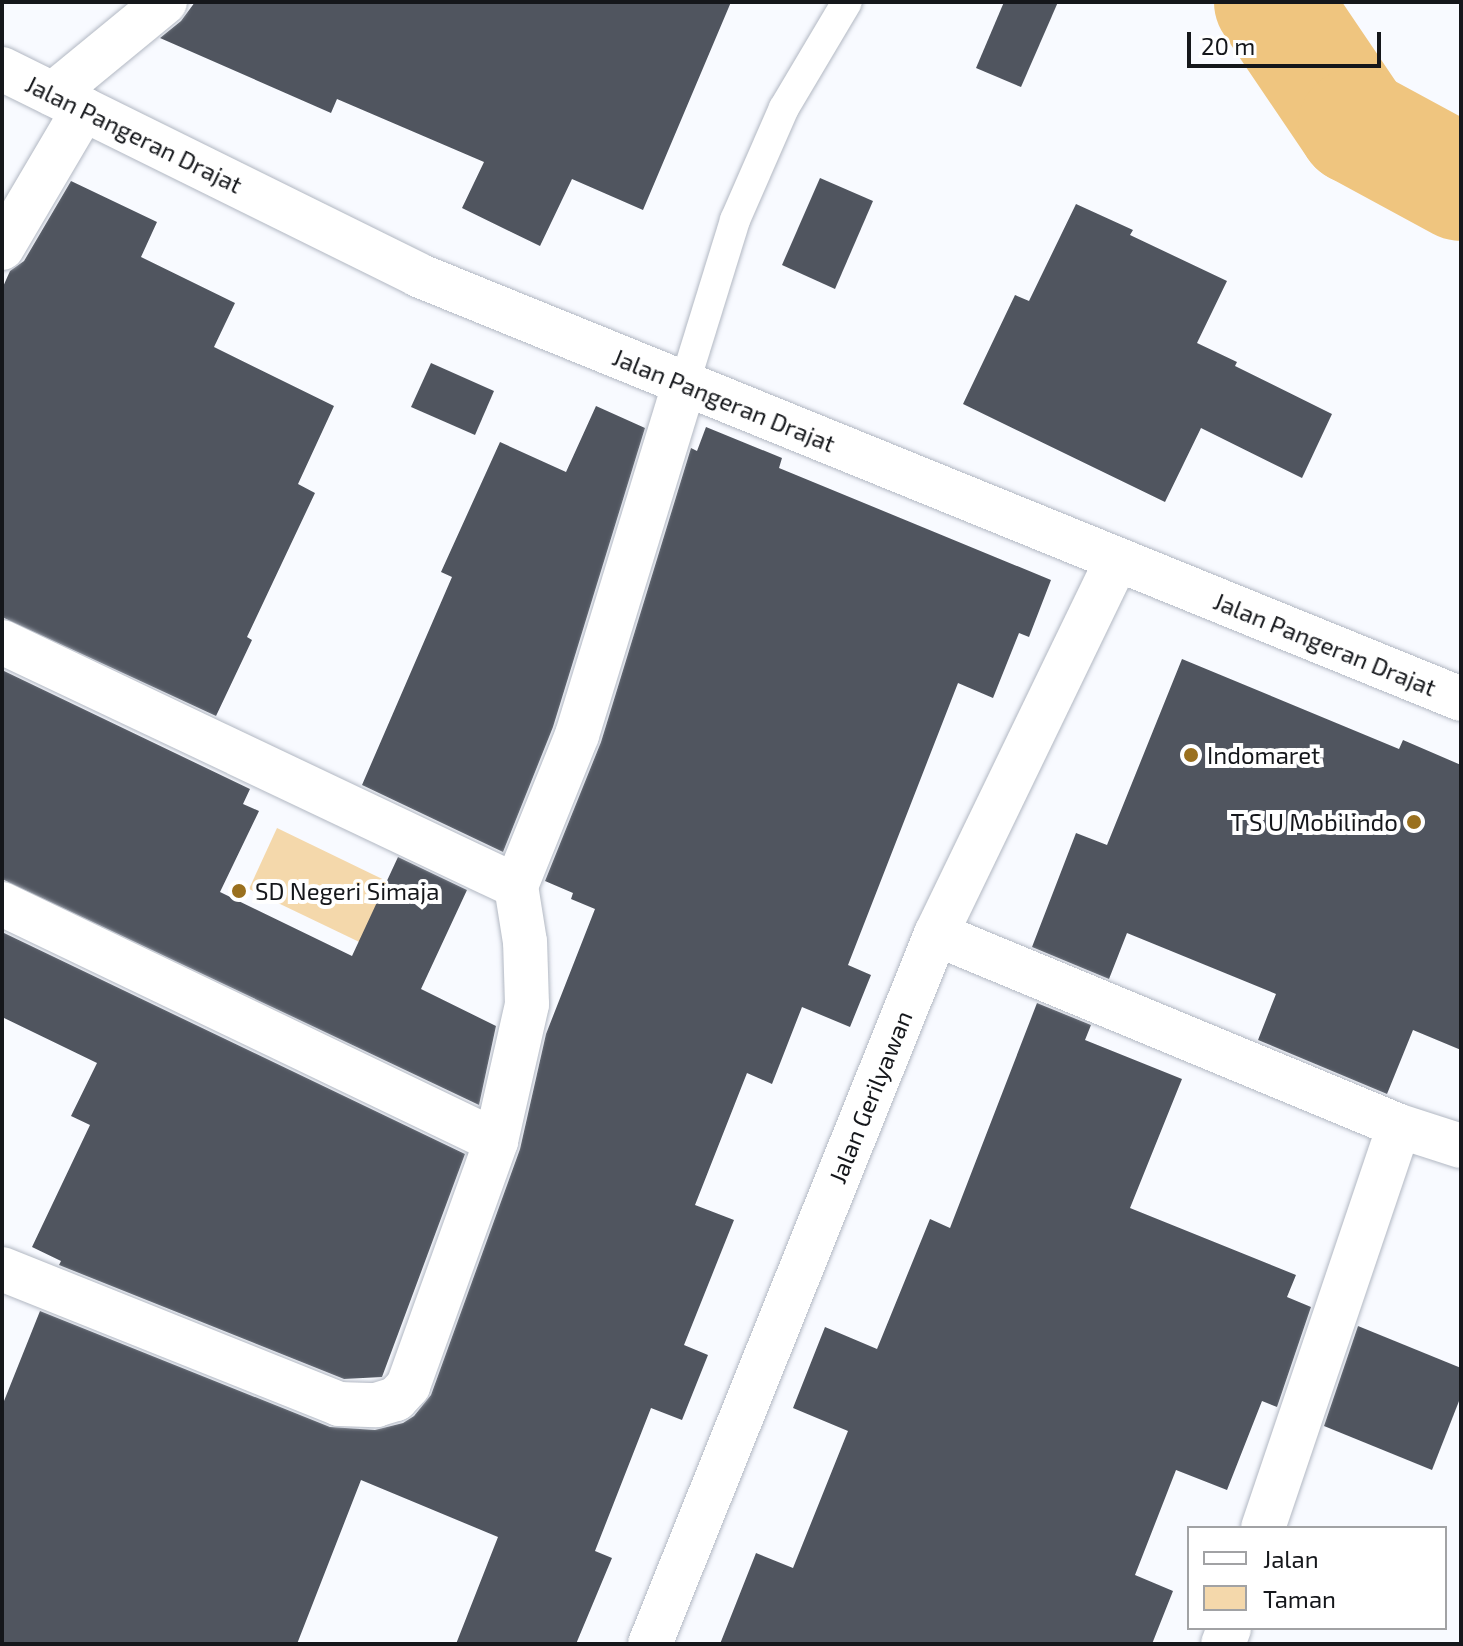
<!DOCTYPE html>
<html>
<head>
<meta charset="utf-8">
<style>
	body { margin:0 }
	#map { position:relative; width:1463px; height:1646px; overflow:hidden; background:#f8faff; font-family:"Exo 2",sans-serif }
	div>[style] { position:absolute }
	[style*='--x'] { left:calc(var(--x)*1px); top:calc(var(--y)*1px); width:calc(var(--w)*1px); rotate:calc(var(--a)*1deg) }
	.green>* { inset:0; background:#f4d8ab }
	.river>* { height:116px; margin:-58px; padding:0 58px; transform-origin:58px; border-radius:58px; background:#efc57f }
	.building>* { inset:0; background:#50555f }
	.roads { filter:drop-shadow(0 0 2px #b2b8c3) drop-shadow(0 0 2px #b2b8c3) }
	.service>* { height:30px; margin:-15px; padding:0 15px; transform-origin:15px; border-radius:15px; background:#fff }
	.minor>* { height:44px; margin:-22px; padding:0 22px; transform-origin:22px; border-radius:22px; background:#fff }
	.tertiary>* { height:44px; margin:-22px; padding:0 22px; transform-origin:22px; border-radius:22px; background:#fff }
	.dots>* { width:22px; height:22px; translate:-50% -50%; box-sizing:border-box; border:4px solid #fff; border-radius:50% }
	span { translate:-50% -50%; white-space:nowrap; text-align:center; line-height:1.15; -webkit-text-stroke:8px #fff; paint-order:stroke }
	.street-label { font-size:24px; color:#15171b }
	.poi-label { font-size:24px; color:#15171b }
	.left { translate:0 -50%; text-align:left }
	.right { translate:-100% -50%; text-align:right }
	.frame { position:absolute; inset:0; border:4px solid #15171b; pointer-events:none }
	.legend { position:absolute; left:1187px; top:1526px; width:260px; height:104px; box-sizing:border-box; background:#fff; border:2px solid #a1a2a4; margin:0; padding:10px 14px; list-style:none; font-size:24px; color:#15171b }
	.legend li { display:flex; align-items:center; gap:16px; height:40px }
	.legend b { width:40px; border:2px solid #a1a2a4 }
	.scale { position:absolute; left:1187px; top:32px; width:194px; height:36px; box-sizing:border-box; border:4px solid #15171b; border-top:0; padding-left:10px; font-size:24px; line-height:28px; white-space:nowrap; color:#15171b; -webkit-text-stroke:6px #fff; paint-order:stroke }
</style>
</head>
<body>
<div id="map">
	<div class="green">
		<div style="clip-path:polygon(277px 828px,405px 890px,376px 950px,249px 889px)"></div>
	</div>
	<div class="river">
		<div style="--x:1272;--y:2;--w:150;--a:55.9"></div>
		<div style="--x:1356;--y:126;--w:119;--a:28.5"></div>
	</div>
	<div class="building">
		<div style="clip-path:polygon(195px 2px,731px 2px,643px 210px,572px 179px,540px 246px,462px 208px,484px 162px,337px 99px,331px 113px,160px 38px,181px 21px)"></div>
		<div style="clip-path:polygon(1004px 2px,1058px 2px,1021px 87px,976px 68px)"></div>
		<div style="clip-path:polygon(820px 178px,873px 201px,835px 289px,782px 265px)"></div>
		<div style="clip-path:polygon(71px 181px,157px 222px,141px 257px,235px 303px,214px 347px,334px 406px,298px 484px,315px 493px,247px 637px,252px 640px,216px 716px,2px 617px,2px 289px,10px 271px,24px 261px)"></div>
		<div style="clip-path:polygon(1076px 204px,1133px 230px,1130px 235px,1227px 281px,1197px 343px,1237px 362px,1235px 366px,1332px 414px,1302px 478px,1201px 428px,1165px 502px,963px 404px,1015px 295px,1029px 301px)"></div>
		<div style="clip-path:polygon(431px 363px,494px 391px,475px 435px,411px 407px)"></div>
		<div style="clip-path:polygon(596px 406px,645px 428px,553px 727px,503px 852px,362px 785px,452px 577px,441px 572px,500px 442px,566px 472px)"></div>
		<div style="clip-path:polygon(706px 427px,782px 458px,779px 468px,1051px 580px,1029px 637px,1019px 633px,993px 698px,958px 683px,848px 965px,871px 975px,850px 1027px,802px 1007px,772px 1084px,747px 1073px,695px 1205px,734px 1220px,684px 1345px,708px 1355px,682px 1420px,651px 1408px,595px 1551px,612px 1558px,576px 1644px,456px 1644px,498px 1537px,361px 1480px,297px 1644px,2px 1644px,2px 1406px,40px 1311px,330px 1427px,375px 1430px,403px 1423px,414px 1416px,431px 1395px,520px 1149px,546px 1034px,595px 909px,571px 899px,573px 893px,545px 881px,601px 742px,691px 448px,697px 451px)"></div>
		<div style="clip-path:polygon(1182px 659px,1399px 749px,1403px 740px,1461px 765px,1461px 1050px,1413px 1030px,1387px 1094px,1258px 1040px,1276px 994px,1127px 933px,1109px 979px,1032px 947px,1076px 833px,1107px 845px)"></div>
		<div style="clip-path:polygon(2px 670px,250px 789px,243px 804px,259px 811px,220px 892px,352px 956px,398px 857px,467px 890px,421px 989px,496px 1026px,479px 1105px,2px 879px)"></div>
		<div style="clip-path:polygon(2px 932px,465px 1154px,382px 1377px,344px 1379px,59px 1265px,61px 1261px,32px 1247px,90px 1125px,71px 1116px,97px 1063px,2px 1017px)"></div>
		<div style="clip-path:polygon(1037px 1003px,1091px 1025px,1085px 1040px,1182px 1079px,1130px 1208px,1296px 1275px,1287px 1297px,1311px 1307px,1277px 1407px,1262px 1401px,1227px 1490px,1176px 1470px,1135px 1575px,1173px 1591px,1152px 1644px,720px 1644px,756px 1553px,793px 1568px,848px 1431px,793px 1408px,825px 1327px,877px 1349px,930px 1219px,950px 1228px)"></div>
		<div style="clip-path:polygon(1358px 1326px,1461px 1368px,1461px 1396px,1432px 1470px,1324px 1426px)"></div>
	</div>
	<div class="roads">
		<div class="service">
			<div style="--x:684;--y:385;--w:173;--a:-72.8"></div>
			<div style="--x:735;--y:220;--w:122;--a:-66.4"></div>
			<div style="--x:784;--y:108;--w:123;--a:-59.3"></div>
		</div>
		<div class="minor">
			<div style="--x:53;--y:94;--w:145;--a:-39.4"></div>
			<div style="--x:2;--y:248;--w:161;--a:-59.5"></div>
			<div style="--x:2;--y:642;--w:569;--a:25.39"></div>
			<div style="--x:516;--y:886;--w:163;--a:-68"></div>
			<div style="--x:577;--y:735;--w:366;--a:-73"></div>
			<div style="--x:2;--y:904;--w:548;--a:25.63"></div>
			<div style="--x:936;--y:934;--w:501;--a:22.52"></div>
			<div style="--x:1399;--y:1126;--w:65;--a:17.9"></div>
			<div style="--x:2;--y:1269;--w:363;--a:21.8"></div>
			<div style="--x:339;--y:1404;--w:37;--a:2"></div>
			<div style="--x:376;--y:1405;--w:21;--a:-17"></div>
			<div style="--x:396;--y:1399;--w:18;--a:-47"></div>
			<div style="--x:408;--y:1386;--w:260;--a:-70.2"></div>
			<div style="--x:496;--y:1141;--w:140;--a:-77.2"></div>
			<div style="--x:527;--y:1004;--w:62;--a:-91.8"></div>
			<div style="--x:525;--y:942;--w:57;--a:-99.1"></div>
			<div style="--x:1263;--y:1528;--w:424;--a:-71.3"></div>
			<div style="--x:650;--y:1644;--w:765;--a:-68.06"></div>
			<div style="--x:936;--y:934;--w:414;--a:-64.2"></div>
			<div style="--x:1223;--y:1644;--w:17;--a:-69"></div>
		</div>
		<div class="tertiary">
			<div style="--x:2;--y:69;--w:464;--a:26.3"></div>
			<div style="--x:418;--y:275;--w:1126;--a:22.12"></div>
		</div>
	</div>
	<div class="dots">
		<div style="left:1191px;top:755px;background:#9a701e"></div>
		<div style="left:1414px;top:822px;background:#9a701e"></div>
		<div style="left:239px;top:891px;background:#9a701e"></div>
	</div>
	<div class="street-label">
		<span style="left:134px;top:134px;rotate:26deg">Jalan Pangeran Drajat</span>
		<span style="left:724px;top:400px;rotate:22deg">Jalan Pangeran Drajat</span>
		<span style="left:1325px;top:644px;rotate:22deg">Jalan Pangeran Drajat</span>
		<span style="left:870px;top:1097px;rotate:-68deg">Jalan Gerilyawan</span>
	</div>
	<div class="poi-label">
		<span class="left" style="left:1207px;top:755px">Indomaret</span>
		<span class="right" style="left:1398px;top:822px">T S U Mobilindo</span>
		<span class="left" style="left:255px;top:891px">SD Negeri Simaja</span>
	</div>
	<div class="frame"></div>
	<ul class="legend">
	<li><b style="height:10px;background:#fff"></b>Jalan</li>
	<li><b style="height:22px;background:#f4d8ab"></b>Taman</li>
	</ul>
	<div class="scale">20 m</div>
</div>
</body>
</html>
